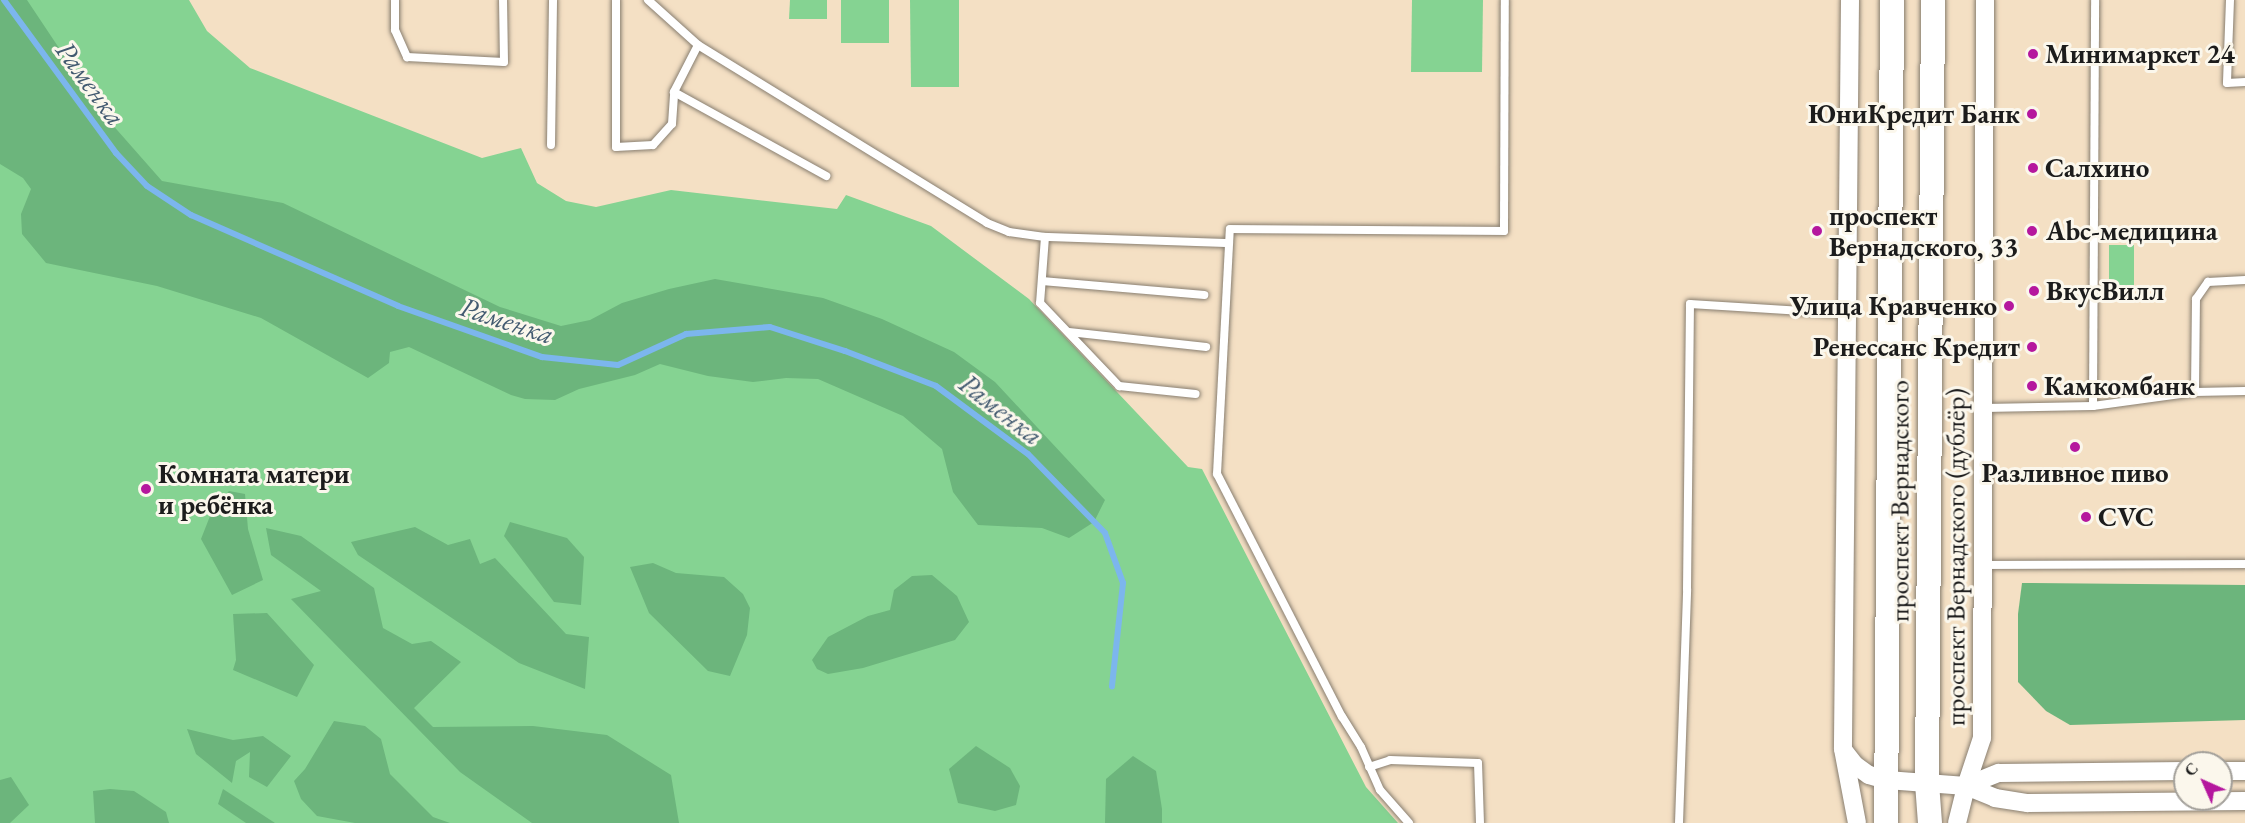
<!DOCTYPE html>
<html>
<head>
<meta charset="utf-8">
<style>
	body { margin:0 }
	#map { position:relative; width:2245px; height:823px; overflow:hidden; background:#f4e0c4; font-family:"EB Garamond",serif }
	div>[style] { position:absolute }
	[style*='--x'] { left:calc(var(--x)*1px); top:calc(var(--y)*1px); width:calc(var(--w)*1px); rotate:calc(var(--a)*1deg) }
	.green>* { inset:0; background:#85d392 }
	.forest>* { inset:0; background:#6cb57c }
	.stream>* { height:6px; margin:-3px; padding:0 3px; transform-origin:3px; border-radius:3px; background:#7cb6ed }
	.roads { filter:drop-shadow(0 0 2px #887e70) drop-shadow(0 0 2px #887e70) }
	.service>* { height:8px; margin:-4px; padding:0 4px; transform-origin:4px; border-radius:4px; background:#fff }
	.tertiary>* { height:18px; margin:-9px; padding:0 9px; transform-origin:9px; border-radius:9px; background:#fff }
	.primary>* { height:24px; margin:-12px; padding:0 12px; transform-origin:12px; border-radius:12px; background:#fff }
	.dots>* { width:16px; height:16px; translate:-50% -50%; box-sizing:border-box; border:3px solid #fbf7ec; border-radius:50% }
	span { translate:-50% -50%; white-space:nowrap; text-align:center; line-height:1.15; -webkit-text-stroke:6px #fbf7ec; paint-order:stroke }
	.poi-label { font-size:27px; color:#1c1c1c; font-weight:700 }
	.left { translate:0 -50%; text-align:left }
	.right { translate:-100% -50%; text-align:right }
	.street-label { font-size:27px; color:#1c1c1c }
	.water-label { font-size:28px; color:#425a70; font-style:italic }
	.north { position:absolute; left:2173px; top:751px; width:60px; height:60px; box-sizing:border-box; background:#fbf7ec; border:2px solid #a29f99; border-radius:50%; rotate:315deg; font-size:16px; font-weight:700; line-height:24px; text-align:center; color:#1c1c1c }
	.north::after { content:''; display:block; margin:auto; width:21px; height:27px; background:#b5179e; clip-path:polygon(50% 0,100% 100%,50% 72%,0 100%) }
</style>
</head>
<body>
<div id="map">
	<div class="green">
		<div style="clip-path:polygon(0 0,189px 0,207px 31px,250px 68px,482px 158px,521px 148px,537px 183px,566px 201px,596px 207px,671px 190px,837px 209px,846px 195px,931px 226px,1029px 299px,1188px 467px,1202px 469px,1366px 787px,1398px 823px,0 823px)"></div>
		<div style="clip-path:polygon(790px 0,827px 0,827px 19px,789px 19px)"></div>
		<div style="clip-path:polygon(841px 0,889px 0,889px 43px,841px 43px)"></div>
		<div style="clip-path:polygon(910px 0,959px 0,959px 87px,911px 87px)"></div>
		<div style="clip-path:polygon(1412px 0,1483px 0,1482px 72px,1411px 72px)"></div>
		<div style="clip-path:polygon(2109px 245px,2134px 245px,2134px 299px,2109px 299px)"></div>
	</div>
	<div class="forest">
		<div style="clip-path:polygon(0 0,27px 0,103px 114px,162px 181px,283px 203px,500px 307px,561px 326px,590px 320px,622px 303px,669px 289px,715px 279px,823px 298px,882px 319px,954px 352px,995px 382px,1105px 500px,1094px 522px,1069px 538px,1042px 528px,978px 525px,953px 492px,942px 449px,903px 416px,818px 379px,786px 378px,753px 382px,708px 376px,660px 364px,635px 375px,579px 389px,555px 400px,525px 399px,511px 395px,409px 347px,390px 352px,389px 363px,368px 378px,261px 318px,157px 286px,46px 263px,22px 234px,21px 214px,31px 189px,23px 178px,0 164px)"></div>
		<div style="clip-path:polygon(229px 491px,245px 494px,248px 529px,263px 580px,232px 595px,201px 539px,212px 511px)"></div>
		<div style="clip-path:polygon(510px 522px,567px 538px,584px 557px,581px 605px,554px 602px,504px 536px)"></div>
		<div style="clip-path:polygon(415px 527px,448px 545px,470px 539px,480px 564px,495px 558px,566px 634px,589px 637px,585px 689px,519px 663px,358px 555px,351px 542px)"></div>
		<div style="clip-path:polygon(266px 528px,301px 536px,374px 588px,383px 628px,412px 644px,431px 641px,461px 662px,414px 708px,433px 727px,533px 726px,607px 735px,671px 775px,679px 823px,532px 823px,460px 772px,291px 599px,321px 591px,271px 555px)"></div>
		<div style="clip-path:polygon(653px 563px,676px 573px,724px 577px,743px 594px,750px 608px,747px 635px,730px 676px,708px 671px,649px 613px,630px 567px)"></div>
		<div style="clip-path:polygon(932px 575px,957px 596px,969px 622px,955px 640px,863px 668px,828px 674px,817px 669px,812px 660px,828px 637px,868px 616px,890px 610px,894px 590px,912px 576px)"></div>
		<div style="clip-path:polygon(2022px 583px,2245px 585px,2245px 720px,2070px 725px,2046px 711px,2018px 682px,2018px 614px)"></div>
		<div style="clip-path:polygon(267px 613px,314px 665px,297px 697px,233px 670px,236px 660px,233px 614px)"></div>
		<div style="clip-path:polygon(334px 721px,365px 726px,381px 739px,390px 774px,433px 817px,450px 823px,355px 823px,317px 816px,301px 799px,294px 781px,305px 769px)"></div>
		<div style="clip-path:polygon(187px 729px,233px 740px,263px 736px,291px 756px,267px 787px,249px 777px,250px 752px,236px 761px,232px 783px,196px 754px)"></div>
		<div style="clip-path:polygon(976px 746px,1010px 768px,1020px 786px,1016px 805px,995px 811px,958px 803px,949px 769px)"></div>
		<div style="clip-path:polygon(1133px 756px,1156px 771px,1162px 809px,1162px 823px,1105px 823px,1106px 779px)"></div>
		<div style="clip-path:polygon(11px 777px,29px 805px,10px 823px,0 823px,0 780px)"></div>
		<div style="clip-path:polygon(110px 789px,134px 791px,166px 812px,169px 823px,95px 823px,93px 791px)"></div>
		<div style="clip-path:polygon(223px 789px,275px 823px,246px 823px,218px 804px)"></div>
	</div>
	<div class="stream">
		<div style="--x:4;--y:0;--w:190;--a:53.8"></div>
		<div style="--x:116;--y:153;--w:45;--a:46.8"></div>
		<div style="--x:147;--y:186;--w:53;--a:33.4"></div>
		<div style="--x:191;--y:215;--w:226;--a:23.7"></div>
		<div style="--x:398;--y:306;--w:153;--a:19.5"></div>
		<div style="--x:542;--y:357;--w:76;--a:6"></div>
		<div style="--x:618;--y:365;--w:75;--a:-24.5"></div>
		<div style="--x:686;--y:334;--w:84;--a:-4.8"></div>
		<div style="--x:770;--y:327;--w:79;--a:17.7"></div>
		<div style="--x:845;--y:351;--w:97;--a:21"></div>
		<div style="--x:936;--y:386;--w:114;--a:36.5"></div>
		<div style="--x:1028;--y:454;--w:110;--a:45.7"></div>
		<div style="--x:1105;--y:533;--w:53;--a:70.2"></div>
		<div style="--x:1123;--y:583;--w:104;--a:96.1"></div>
	</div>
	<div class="roads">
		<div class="service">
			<div style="--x:395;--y:0;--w:30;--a:90"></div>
			<div style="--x:395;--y:30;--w:30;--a:66"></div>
			<div style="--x:407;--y:57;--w:97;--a:3"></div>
			<div style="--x:504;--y:62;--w:62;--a:-90.9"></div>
			<div style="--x:616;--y:0;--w:147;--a:90"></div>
			<div style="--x:616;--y:147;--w:37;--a:-3"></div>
			<div style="--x:653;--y:145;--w:28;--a:-48"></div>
			<div style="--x:672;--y:124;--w:32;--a:-86"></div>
			<div style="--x:648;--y:0;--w:67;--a:42"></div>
			<div style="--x:698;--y:45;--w:339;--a:31.6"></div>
			<div style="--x:987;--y:223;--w:24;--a:22"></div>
			<div style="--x:1009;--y:232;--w:36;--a:8"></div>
			<div style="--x:1045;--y:237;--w:184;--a:1.9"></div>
			<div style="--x:2230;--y:0;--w:83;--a:92.1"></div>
			<div style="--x:2227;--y:83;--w:18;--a:-3"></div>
			<div style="--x:698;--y:45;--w:53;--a:117.1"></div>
			<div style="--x:674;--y:92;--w:174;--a:28.9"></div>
			<div style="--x:551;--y:145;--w:145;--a:-89.2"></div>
			<div style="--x:1045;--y:237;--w:66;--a:94.3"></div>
			<div style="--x:1040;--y:303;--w:115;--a:46.4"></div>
			<div style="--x:1119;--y:386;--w:77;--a:5.9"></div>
			<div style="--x:1042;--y:281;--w:163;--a:4.9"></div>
			<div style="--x:1069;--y:332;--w:138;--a:6.2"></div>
			<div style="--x:2195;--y:392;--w:93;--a:-89.4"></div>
			<div style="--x:2196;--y:299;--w:21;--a:-55"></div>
			<div style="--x:2208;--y:282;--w:37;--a:-3"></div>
			<div style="--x:2093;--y:406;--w:406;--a:-89.7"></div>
			<div style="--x:1984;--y:408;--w:109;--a:-1.1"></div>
			<div style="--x:2093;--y:406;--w:103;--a:-7.8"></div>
			<div style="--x:2195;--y:392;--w:50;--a:-1.1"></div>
			<div style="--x:1984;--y:565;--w:261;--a:-0.2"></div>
			<div style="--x:1369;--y:767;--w:22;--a:-18"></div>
			<div style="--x:1390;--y:760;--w:88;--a:2"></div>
			<div style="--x:1478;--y:763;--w:60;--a:88.1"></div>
			<div style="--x:1409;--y:823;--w:44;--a:-131.3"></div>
			<div style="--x:1380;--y:790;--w:47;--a:-113.8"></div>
			<div style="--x:1361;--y:747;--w:36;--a:-122"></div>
			<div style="--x:1342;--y:717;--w:273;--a:-117.2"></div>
			<div style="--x:1217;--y:474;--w:245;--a:-87"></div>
			<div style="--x:1230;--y:229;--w:274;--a:0.4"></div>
			<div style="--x:1504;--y:231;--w:231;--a:-89.8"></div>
			<div style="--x:1679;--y:823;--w:234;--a:-88"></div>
			<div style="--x:1687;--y:589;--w:285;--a:-89.4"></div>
			<div style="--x:1690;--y:304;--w:157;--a:3.6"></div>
		</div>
		<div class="tertiary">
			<div style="--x:1850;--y:0;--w:749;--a:90.54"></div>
			<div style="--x:1843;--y:749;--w:75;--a:79.3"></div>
			<div style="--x:1844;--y:751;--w:18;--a:52"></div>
			<div style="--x:1855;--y:765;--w:17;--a:36"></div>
			<div style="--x:1869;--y:775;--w:19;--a:16"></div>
			<div style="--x:1887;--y:780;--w:79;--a:4.3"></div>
			<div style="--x:1966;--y:786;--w:31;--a:22"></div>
			<div style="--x:1995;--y:798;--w:33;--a:9"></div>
			<div style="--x:2028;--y:803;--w:217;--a:-0.5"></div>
			<div style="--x:2221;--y:771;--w:24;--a:0"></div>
			<div style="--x:1966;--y:786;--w:35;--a:-22"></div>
			<div style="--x:1999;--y:773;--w:186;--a:-0.6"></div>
			<div style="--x:1957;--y:823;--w:38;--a:-76"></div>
			<div style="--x:1966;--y:786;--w:51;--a:-71.6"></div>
			<div style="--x:1982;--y:738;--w:738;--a:-89.77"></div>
		</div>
		<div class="primary">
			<div style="--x:1886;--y:823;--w:823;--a:-89.58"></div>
			<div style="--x:1930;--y:823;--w:40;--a:-94.3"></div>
			<div style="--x:1927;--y:783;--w:783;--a:-89.56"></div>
		</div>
	</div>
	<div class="dots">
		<div style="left:2033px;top:54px;background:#b5179e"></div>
		<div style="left:2032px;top:114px;background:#b5179e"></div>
		<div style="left:2033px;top:168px;background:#b5179e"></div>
		<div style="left:1817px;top:231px;background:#b5179e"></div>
		<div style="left:2032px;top:231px;background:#b5179e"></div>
		<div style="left:2034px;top:291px;background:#b5179e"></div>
		<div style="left:2009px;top:306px;background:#b5179e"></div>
		<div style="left:2032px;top:347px;background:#b5179e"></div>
		<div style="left:2032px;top:386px;background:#b5179e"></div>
		<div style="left:2075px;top:447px;background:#b5179e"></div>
		<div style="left:146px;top:489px;background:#b5179e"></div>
		<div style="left:2086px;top:517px;background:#b5179e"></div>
	</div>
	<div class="poi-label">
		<span class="left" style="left:2045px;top:54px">Минимаркет 24</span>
		<span class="right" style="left:2020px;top:114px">ЮниКредит Банк</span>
		<span class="left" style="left:2045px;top:168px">Салхино</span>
		<span class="left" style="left:1829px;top:231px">проспект<br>Вернадского, 33</span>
		<span class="left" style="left:2046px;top:231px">Abc-медицина</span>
		<span class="left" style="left:2046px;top:291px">ВкусВилл</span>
		<span class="right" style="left:1997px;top:306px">Улица Кравченко</span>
		<span class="right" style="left:2020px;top:347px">Ренессанс Кредит</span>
		<span class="left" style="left:2044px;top:386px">Камкомбанк</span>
		<span class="left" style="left:158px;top:489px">Комната матери<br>и ребёнка</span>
		<span style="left:2075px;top:473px">Разливное пиво</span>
		<span class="left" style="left:2098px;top:517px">CVC</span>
	</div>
	<div class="street-label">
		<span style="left:1899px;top:501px;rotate:-90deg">проспект Вернадского</span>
		<span style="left:1955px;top:557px;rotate:-90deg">проспект Вернадского (дублёр)</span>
	</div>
	<div class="water-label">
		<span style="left:91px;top:83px;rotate:54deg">Раменка</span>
		<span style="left:507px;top:320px;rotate:18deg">Раменка</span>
		<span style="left:1001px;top:409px;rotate:38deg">Раменка</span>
	</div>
	<div class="north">С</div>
</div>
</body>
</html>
